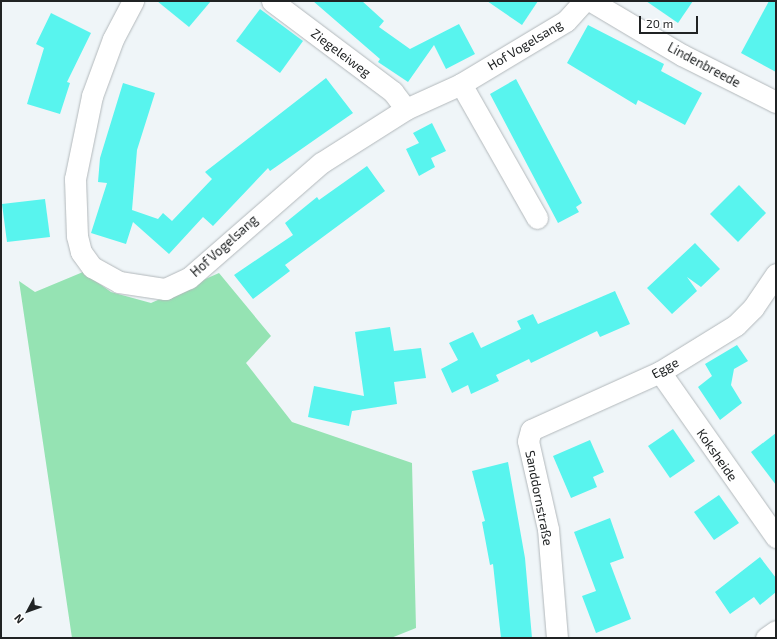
<!DOCTYPE html>
<html>
<head>
<meta charset="utf-8">
<style>
	body { margin:0 }
	#map { position:relative; width:777px; height:639px; overflow:hidden; background:#eff5f8; font-family:"Exo 2",sans-serif }
	div>[style] { position:absolute }
	[style*='--x'] { left:calc(var(--x)*1px); top:calc(var(--y)*1px); width:calc(var(--w)*1px); rotate:calc(var(--a)*1deg) }
	.green>* { inset:0; background:#95e3b3 }
	.building>* { inset:0; background:#58f4ee }
	.roads { filter:drop-shadow(0 0 1px #b2b8bb) drop-shadow(0 0 1px #b2b8bb) }
	.minor>* { height:21px; margin:-10.5px; padding:0 10.5px; transform-origin:10.5px; border-radius:10.5px; background:#fff }
	span { translate:-50% -50%; white-space:nowrap; text-align:center; line-height:1.15; -webkit-text-stroke:3px #fff; paint-order:stroke }
	.street-label { font-size:13px; color:#202324 }
	.frame { position:absolute; inset:0; border:2px solid #202324; pointer-events:none }
	.north { position:absolute; left:8px; top:591px; width:40px; height:40px; -webkit-text-stroke:3px #fff; paint-order:stroke; rotate:229deg; font-size:11px; font-weight:700; line-height:16px; text-align:center; color:#202324 }
	.north::after { content:''; display:block; margin:auto; width:14px; height:18px; background:#202324; clip-path:polygon(50% 0,100% 100%,50% 72%,0 100%) }
	.scale { position:absolute; left:639px; top:16px; width:59px; height:18px; box-sizing:border-box; border:2px solid #202324; border-top:0; padding-left:5px; font-size:12px; line-height:14px; white-space:nowrap; color:#202324; -webkit-text-stroke:3px #fff; paint-order:stroke }
</style>
</head>
<body>
<div id="map">
	<div class="green">
		<div style="clip-path:polygon(83px 272px,111px 292px,151px 303px,219px 273px,271px 336px,246px 363px,292px 422px,412px 463px,416px 628px,391px 638px,72px 638px,19px 281px,35px 292px)"></div>
	</div>
	<div class="building">
		<div style="clip-path:polygon(157px 1px,211px 1px,189px 27px)"></div>
		<div style="clip-path:polygon(313px 1px,362px 1px,384px 21px,379px 27px,410px 49px,459px 24px,475px 54px,446px 69px,434px 45px,408px 82px,378px 62px,380px 59px)"></div>
		<div style="clip-path:polygon(487px 1px,538px 1px,522px 25px)"></div>
		<div style="clip-path:polygon(646px 1px,693px 1px,678px 23px)"></div>
		<div style="clip-path:polygon(769px 1px,776px 1px,776px 72px,741px 53px)"></div>
		<div style="clip-path:polygon(260px 9px,303px 41px,280px 73px,236px 41px)"></div>
		<div style="clip-path:polygon(51px 13px,91px 33px,67px 82px,70px 83px,60px 114px,27px 104px,44px 48px,36px 44px)"></div>
		<div style="clip-path:polygon(588px 25px,664px 64px,661px 71px,702px 93px,685px 125px,638px 100px,636px 105px,567px 63px)"></div>
		<div style="clip-path:polygon(326px 78px,353px 113px,270px 171px,268px 168px,213px 226px,203px 217px,169px 254px,133px 222px,126px 244px,91px 233px,107px 183px,98px 182px,100px 158px,123px 83px,155px 93px,137px 150px,132px 210px,158px 219px,163px 213px,172px 221px,212px 179px,205px 172px)"></div>
		<div style="clip-path:polygon(516px 79px,582px 203px,576px 207px,579px 212px,558px 223px,490px 94px)"></div>
		<div style="clip-path:polygon(432px 123px,446px 151px,431px 158px,435px 167px,419px 176px,406px 149px,419px 143px,413px 133px)"></div>
		<div style="clip-path:polygon(367px 166px,385px 191px,285px 265px,290px 271px,253px 299px,234px 275px,293px 235px,285px 223px,317px 197px,319px 200px)"></div>
		<div style="clip-path:polygon(739px 185px,766px 213px,738px 242px,710px 214px)"></div>
		<div style="clip-path:polygon(45px 199px,50px 237px,7px 242px,2px 204px)"></div>
		<div style="clip-path:polygon(695px 243px,720px 269px,701px 287px,687px 277px,697px 291px,672px 314px,647px 288px)"></div>
		<div style="clip-path:polygon(615px 291px,630px 324px,600px 337px,597px 331px,531px 363px,529px 359px,496px 375px,499px 381px,471px 394px,468px 385px,452px 393px,441px 369px,458px 360px,449px 343px,473px 332px,481px 348px,521px 329px,517px 321px,533px 314px,538px 324px)"></div>
		<div style="clip-path:polygon(390px 327px,394px 351px,421px 348px,426px 378px,394px 382px,397px 404px,352px 411px,349px 426px,308px 417px,314px 386px,364px 396px,355px 332px)"></div>
		<div style="clip-path:polygon(737px 345px,748px 361px,734px 369px,731px 385px,742px 403px,720px 420px,698px 387px,712px 376px,705px 364px)"></div>
		<div style="clip-path:polygon(673px 429px,695px 461px,670px 478px,648px 446px)"></div>
		<div style="clip-path:polygon(776px 433px,776px 485px,751px 452px)"></div>
		<div style="clip-path:polygon(590px 440px,604px 472px,593px 477px,597px 487px,571px 498px,553px 456px)"></div>
		<div style="clip-path:polygon(508px 462px,525px 558px,532px 638px,501px 638px,493px 564px,490px 565px,482px 522px,485px 521px,472px 471px)"></div>
		<div style="clip-path:polygon(719px 495px,739px 523px,714px 540px,694px 512px)"></div>
		<div style="clip-path:polygon(610px 518px,624px 558px,610px 563px,631px 619px,596px 633px,582px 596px,596px 591px,574px 532px)"></div>
		<div style="clip-path:polygon(760px 557px,776px 578px,776px 592px,760px 605px,754px 597px,730px 614px,715px 592px)"></div>
	</div>
	<div class="roads">
		<div class="minor">
			<div style="--x:133;--y:1;--w:43;--a:117.8"></div>
			<div style="--x:113;--y:39;--w:61;--a:110.2"></div>
			<div style="--x:92;--y:96;--w:85;--a:101.6"></div>
			<div style="--x:75;--y:179;--w:57;--a:88"></div>
			<div style="--x:77;--y:236;--w:16;--a:76"></div>
			<div style="--x:81;--y:252;--w:19;--a:54"></div>
			<div style="--x:92;--y:267;--w:31;--a:29"></div>
			<div style="--x:119;--y:282;--w:47;--a:8.7"></div>
			<div style="--x:165;--y:289;--w:26;--a:-25"></div>
			<div style="--x:189;--y:278;--w:175;--a:-41.1"></div>
			<div style="--x:321;--y:163;--w:101;--a:-32.4"></div>
			<div style="--x:406;--y:109;--w:60;--a:-24.4"></div>
			<div style="--x:461;--y:84;--w:122;--a:-31"></div>
			<div style="--x:566;--y:21;--w:27;--a:-48"></div>
			<div style="--x:272;--y:1;--w:151;--a:36.9"></div>
			<div style="--x:393;--y:92;--w:21;--a:53"></div>
			<div style="--x:591;--y:1;--w:106;--a:30.7"></div>
			<div style="--x:682;--y:55;--w:105;--a:26.6"></div>
			<div style="--x:461;--y:84;--w:154;--a:60.4"></div>
			<div style="--x:660;--y:372;--w:202;--a:54.9"></div>
			<div style="--x:557;--y:638;--w:109;--a:-94.7"></div>
			<div style="--x:548;--y:529;--w:90;--a:-102.8"></div>
			<div style="--x:528;--y:441;--w:11;--a:-75"></div>
			<div style="--x:531;--y:430;--w:141;--a:-24.2"></div>
			<div style="--x:660;--y:372;--w:89;--a:-31.7"></div>
			<div style="--x:736;--y:325;--w:24;--a:-45"></div>
			<div style="--x:753;--y:308;--w:41;--a:-55.9"></div>
			<div style="--x:766;--y:638;--w:12;--a:-35"></div>
		</div>
	</div>
	<div class="street-label">
		<span style="left:525px;top:45px;rotate:-31deg">Hof Vogelsang</span>
		<span style="left:341px;top:53px;rotate:37deg">Ziegeleiweg</span>
		<span style="left:704px;top:65px;rotate:28deg">Lindenbreede</span>
		<span style="left:224px;top:246px;rotate:-42deg">Hof Vogelsang</span>
		<span style="left:665px;top:368px;rotate:-29deg">Egge</span>
		<span style="left:717px;top:455px;rotate:55deg">Koksheide</span>
		<span style="left:539px;top:498px;rotate:79deg">Sanddornstraße</span>
	</div>
	<div class="frame"></div>
	<div class="north">N</div>
	<div class="scale">20 m</div>
</div>
</body>
</html>
